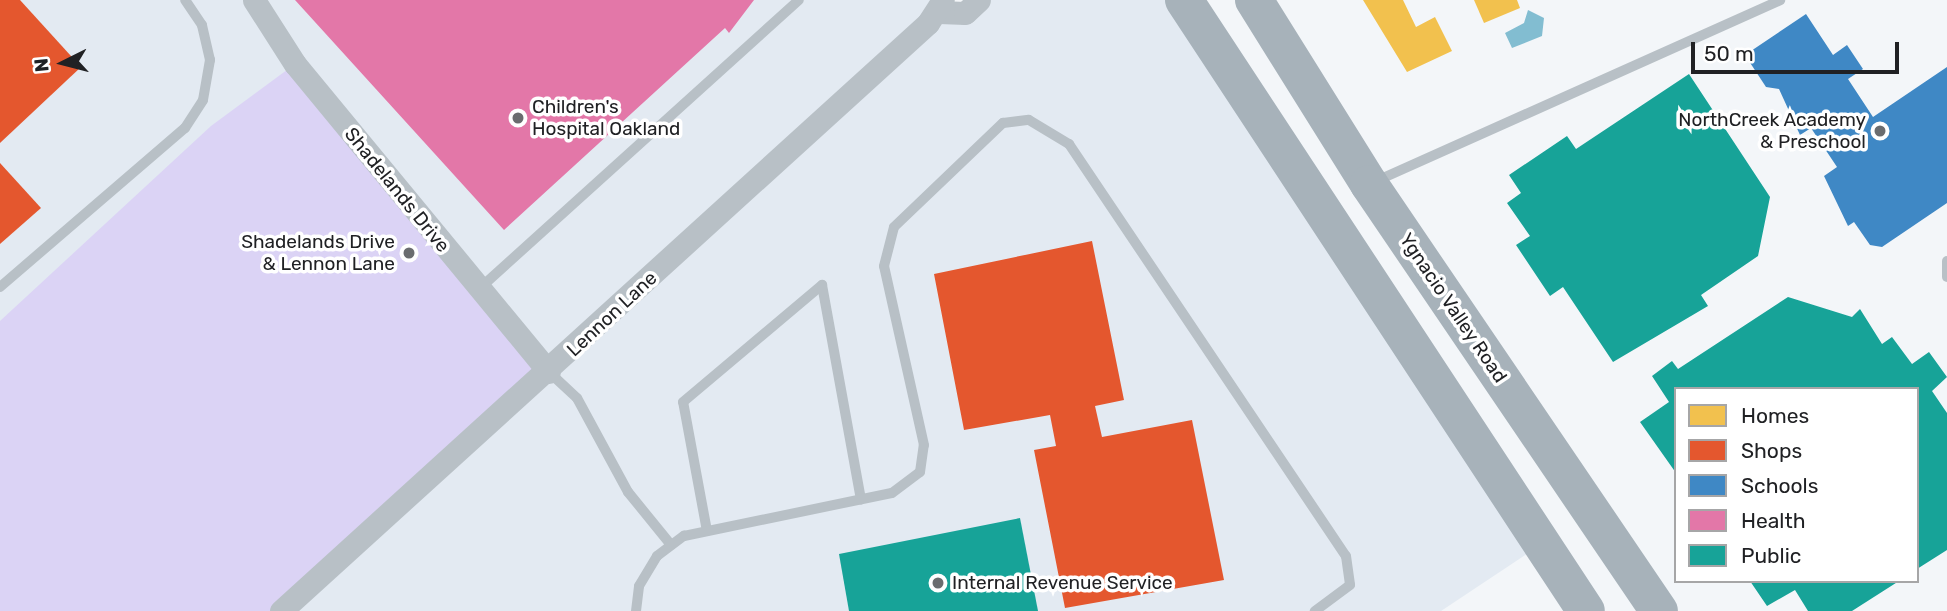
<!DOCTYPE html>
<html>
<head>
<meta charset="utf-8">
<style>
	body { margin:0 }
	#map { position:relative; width:1947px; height:611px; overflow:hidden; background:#f3f6f9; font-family:Rubik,sans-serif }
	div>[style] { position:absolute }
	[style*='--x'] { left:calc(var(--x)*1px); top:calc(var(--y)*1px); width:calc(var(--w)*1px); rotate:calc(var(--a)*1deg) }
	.built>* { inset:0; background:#e3eaf2 }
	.green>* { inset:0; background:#dbd3f5 }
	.water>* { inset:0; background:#82bdd1 }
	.homes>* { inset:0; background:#f2c14e }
	.shops>* { inset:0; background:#e4572e }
	.schools>* { inset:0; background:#3f88c5 }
	.health>* { inset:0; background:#e377a8 }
	.public>* { inset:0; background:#17a398 }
	.lane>* { height:10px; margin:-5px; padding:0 5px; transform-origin:5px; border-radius:5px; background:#b8c0c6 }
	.street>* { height:23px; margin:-11.5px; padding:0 11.5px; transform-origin:11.5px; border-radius:11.5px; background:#b8c0c6 }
	.highway>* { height:38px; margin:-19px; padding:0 19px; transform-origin:19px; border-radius:19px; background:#a7b2ba }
	.dots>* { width:19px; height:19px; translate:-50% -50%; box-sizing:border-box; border:4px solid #fff; border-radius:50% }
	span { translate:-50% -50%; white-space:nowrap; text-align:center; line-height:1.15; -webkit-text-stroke:7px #fff; paint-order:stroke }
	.poi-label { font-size:19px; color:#202124 }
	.left { translate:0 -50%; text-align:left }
	.right { translate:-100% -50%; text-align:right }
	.street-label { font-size:19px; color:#202124 }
	.legend { position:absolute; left:1674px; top:387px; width:245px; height:196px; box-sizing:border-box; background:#fff; border:2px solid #a6a6a7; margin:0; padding:9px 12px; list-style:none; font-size:21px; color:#202124 }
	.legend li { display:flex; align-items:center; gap:14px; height:35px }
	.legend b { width:35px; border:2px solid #a6a6a7 }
	.north { position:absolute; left:28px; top:28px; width:70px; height:70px; -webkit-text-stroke:5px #fff; paint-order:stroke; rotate:264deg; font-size:19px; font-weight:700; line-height:28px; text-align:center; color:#202124 }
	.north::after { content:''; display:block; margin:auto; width:24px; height:32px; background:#202124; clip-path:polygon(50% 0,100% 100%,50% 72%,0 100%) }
	.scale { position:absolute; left:1691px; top:42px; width:208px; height:32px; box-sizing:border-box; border:4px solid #202124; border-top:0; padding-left:9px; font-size:21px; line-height:24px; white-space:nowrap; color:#202124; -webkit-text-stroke:5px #fff; paint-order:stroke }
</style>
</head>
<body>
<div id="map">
	<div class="built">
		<div style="clip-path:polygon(0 0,943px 0,939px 12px,979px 0,1184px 0,1542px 544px,1441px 611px,0 611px)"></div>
	</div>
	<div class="green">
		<div style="clip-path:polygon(295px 64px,549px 372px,281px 611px,0 611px,0 321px,211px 126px)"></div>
	</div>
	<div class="water">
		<div style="clip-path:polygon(1528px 10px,1544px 18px,1542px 36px,1512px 48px,1505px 33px,1524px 23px)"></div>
	</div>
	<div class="homes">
		<div style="clip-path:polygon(1363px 0,1403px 0,1416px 27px,1435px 17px,1452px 51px,1407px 72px)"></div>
		<div style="clip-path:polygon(1474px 0,1517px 0,1520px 8px,1484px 23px)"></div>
	</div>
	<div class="shops">
		<div style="clip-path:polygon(0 0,20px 0,81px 67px,0 143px)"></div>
		<div style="clip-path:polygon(0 163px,41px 208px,0 244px)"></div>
		<div style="clip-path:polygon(1092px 241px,1124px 400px,1095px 406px,1102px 437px,1192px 420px,1224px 580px,1065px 608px,1034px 450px,1056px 446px,1050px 415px,964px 430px,934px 274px)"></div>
	</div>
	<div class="schools">
		<div style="clip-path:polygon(1806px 14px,1833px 55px,1847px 45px,1863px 69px,1848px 79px,1873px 117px,1947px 67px,1947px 203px,1882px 247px,1870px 245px,1854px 222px,1848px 226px,1824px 176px,1837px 167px,1811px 128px,1800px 135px,1779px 89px,1766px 87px,1745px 55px)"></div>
	</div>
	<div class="health">
		<div style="clip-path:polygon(295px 0,754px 0,729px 33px,725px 28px,504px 230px)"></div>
	</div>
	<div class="public">
		<div style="clip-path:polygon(1689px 74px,1770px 197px,1758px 256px,1701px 295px,1708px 306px,1613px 362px,1563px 287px,1550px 296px,1516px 245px,1530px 236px,1507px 203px,1521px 193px,1509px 175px,1567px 136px,1576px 149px)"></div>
		<div style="clip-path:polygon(1788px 297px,1852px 317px,1860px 309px,1882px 344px,1892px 337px,1912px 364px,1929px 352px,1947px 377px,1932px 391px,1947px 413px,1947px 550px,1917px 569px,1917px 389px,1676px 389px,1676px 473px,1640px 422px,1669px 402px,1652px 376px,1672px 361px,1678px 369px)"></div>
		<div style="clip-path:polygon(1020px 518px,1038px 611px,849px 611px,839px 554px)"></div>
		<div style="clip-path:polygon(1750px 581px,1899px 581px,1852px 611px,1808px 611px,1795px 590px,1767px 606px)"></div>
	</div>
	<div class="lane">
		<div style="--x:1374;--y:182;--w:445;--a:-24.1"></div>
		<div style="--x:1947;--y:261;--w:16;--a:90"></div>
		<div style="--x:0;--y:287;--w:244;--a:-40.7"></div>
		<div style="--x:185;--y:128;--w:33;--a:-57"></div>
		<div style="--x:203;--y:100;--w:41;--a:-80.1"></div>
		<div style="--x:210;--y:60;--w:36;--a:-103"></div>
		<div style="--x:202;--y:25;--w:30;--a:-124"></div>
		<div style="--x:479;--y:289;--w:431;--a:-42.1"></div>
		<div style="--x:549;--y:372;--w:38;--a:43"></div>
		<div style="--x:577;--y:398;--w:107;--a:61.5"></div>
		<div style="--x:628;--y:492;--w:68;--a:50.9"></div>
		<div style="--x:707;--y:531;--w:131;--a:-100.5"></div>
		<div style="--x:683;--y:402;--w:182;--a:-40.1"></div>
		<div style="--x:822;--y:285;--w:218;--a:79.7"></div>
		<div style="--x:636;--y:611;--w:25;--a:-83"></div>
		<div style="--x:639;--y:586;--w:35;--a:-59"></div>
		<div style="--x:657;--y:556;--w:34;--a:-37"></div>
		<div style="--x:684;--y:536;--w:212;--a:-11.7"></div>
		<div style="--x:892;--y:493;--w:35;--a:-37"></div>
		<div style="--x:920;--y:472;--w:27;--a:-82"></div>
		<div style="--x:924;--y:445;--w:183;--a:-102.6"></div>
		<div style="--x:884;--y:266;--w:40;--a:-75.6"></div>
		<div style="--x:894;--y:227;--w:151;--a:-43.7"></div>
		<div style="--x:1003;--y:123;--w:26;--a:-7"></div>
		<div style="--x:1029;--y:120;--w:47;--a:31"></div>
		<div style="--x:1069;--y:144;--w:496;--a:56.1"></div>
		<div style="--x:1346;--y:556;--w:29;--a:82"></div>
		<div style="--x:1350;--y:585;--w:44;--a:143.4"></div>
	</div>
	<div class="street">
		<div style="--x:254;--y:0;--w:76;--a:57.4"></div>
		<div style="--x:295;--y:64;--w:399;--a:50.5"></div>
		<div style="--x:939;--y:12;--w:26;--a:2"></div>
		<div style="--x:965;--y:13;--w:19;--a:-43"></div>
		<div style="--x:281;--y:611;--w:874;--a:-42.26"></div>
		<div style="--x:928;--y:23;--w:27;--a:-57"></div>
	</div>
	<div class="highway">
		<div style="--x:1184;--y:0;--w:731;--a:56.66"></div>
		<div style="--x:1254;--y:0;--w:217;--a:58"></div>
		<div style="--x:1369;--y:184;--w:516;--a:55.82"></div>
	</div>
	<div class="dots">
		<div style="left:518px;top:118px;background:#6a6c6f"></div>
		<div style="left:1880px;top:131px;background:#6a6c6f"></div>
		<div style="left:409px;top:253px;background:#6a6c6f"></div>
		<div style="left:938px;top:583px;background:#6a6c6f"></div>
	</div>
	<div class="poi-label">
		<span class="left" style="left:532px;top:118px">Children's<br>Hospital Oakland</span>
		<span class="right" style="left:1866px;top:131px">NorthCreek Academy<br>&amp; Preschool</span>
		<span class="right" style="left:395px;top:253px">Shadelands Drive<br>&amp; Lennon Lane</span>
		<span class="left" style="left:952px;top:583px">Internal Revenue Service</span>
	</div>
	<div class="street-label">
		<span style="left:397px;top:190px;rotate:51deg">Shadelands Drive</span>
		<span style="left:1453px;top:308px;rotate:56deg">Ygnacio Valley Road</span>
		<span style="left:612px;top:314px;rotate:-43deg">Lennon Lane</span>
	</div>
	<ul class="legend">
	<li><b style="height:19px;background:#f2c14e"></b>Homes</li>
	<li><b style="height:19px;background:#e4572e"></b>Shops</li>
	<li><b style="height:19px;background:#3f88c5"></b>Schools</li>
	<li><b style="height:19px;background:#e377a8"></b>Health</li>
	<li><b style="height:19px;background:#17a398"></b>Public</li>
	</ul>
	<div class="north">N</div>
	<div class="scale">50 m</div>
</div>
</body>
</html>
